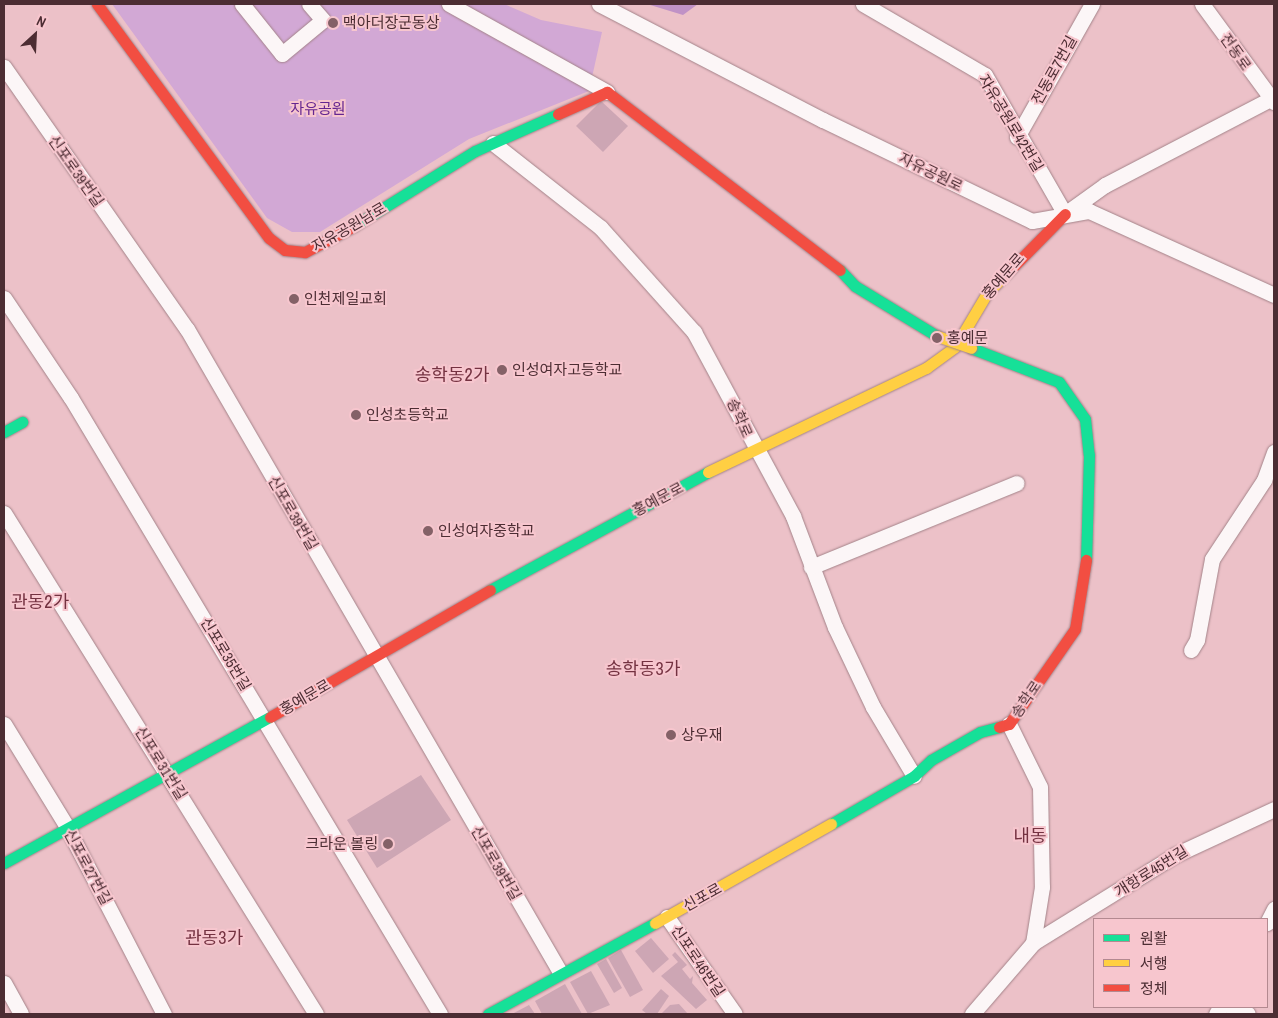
<!DOCTYPE html>
<html>
<head>
<meta charset="utf-8">
<style>
	body { margin:0 }
	#map { position:relative; width:1278px; height:1018px; overflow:hidden; background:#ecc1c8; font-family:"Archivo Narrow","Noto Sans KR",sans-serif }
	div>[style] { position:absolute }
	[style*='--x'] { left:calc(var(--x)*1px); top:calc(var(--y)*1px); width:calc(var(--w)*1px); rotate:calc(var(--a)*1deg) }
	.green>* { inset:0; background:#d2a8d5 }
	.forest>* { inset:0; background:#c092c6 }
	.building>* { inset:0; background:#cda6b4 }
	.roads { filter:drop-shadow(0 0 1px #a38389) drop-shadow(0 0 1px #a38389) }
	.street>* { height:15px; margin:-7.5px; padding:0 7.5px; transform-origin:7.5px; border-radius:7.5px; background:#fcf6f7 }
	.fast>* { height:11px; margin:-5.5px; padding:0 5.5px; transform-origin:5.5px; border-radius:5.5px; background:#16e098 }
	.slow>* { height:11px; margin:-5.5px; padding:0 5.5px; transform-origin:5.5px; border-radius:5.5px; background:#ffcf43 }
	.jam>* { height:11px; margin:-5.5px; padding:0 5.5px; transform-origin:5.5px; border-radius:5.5px; background:#f24e42 }
	.bridges { filter:drop-shadow(0 0 1px #a38389) drop-shadow(0 0 1px #a38389) }
	.slow-bridge>* { height:11px; margin:-5.5px; padding:0 5.5px; transform-origin:5.5px; border-radius:5.5px; background:#ffcf43 }
	.dots>* { width:14px; height:14px; translate:-50% -50%; box-sizing:border-box; border:2px solid #f7c6ce; border-radius:50% }
	span { translate:-50% -50%; white-space:nowrap; text-align:center; line-height:1.15; -webkit-text-stroke:4px #f7c6ce; paint-order:stroke }
	.poi-label { font-size:15px; color:#4c2d33 }
	.left { translate:0 -50%; text-align:left }
	.right { translate:-100% -50%; text-align:right }
	.street-label { font-size:15px; color:#4c2d33 }
	.park-label { font-size:15px; color:#652690 }
	.quarter-label { font-size:18px; color:#743241 }
	.frame { position:absolute; inset:0; border:5px solid #4c2d33; pointer-events:none }
	.legend { position:absolute; left:1093px; top:918px; width:175px; height:90px; box-sizing:border-box; background:#f7c6ce; border:1px solid #b38990; margin:0; padding:6px 9px; list-style:none; font-size:15px; color:#4c2d33 }
	.legend li { display:flex; align-items:center; gap:10px; height:25px }
	.legend b { width:25px; border:1px solid #b38990 }
	.north { position:absolute; left:10px; top:10px; width:50px; height:50px; -webkit-text-stroke:4px #f7c6ce; paint-order:stroke; rotate:25deg; font-size:14px; font-weight:700; line-height:20px; text-align:center; color:#4c2d33 }
	.north::after { content:''; display:block; margin:auto; width:18px; height:22px; background:#4c2d33; clip-path:polygon(50% 0,100% 100%,50% 72%,0 100%) }
</style>
</head>
<body>
<div id="map">
	<div class="green">
		<div style="clip-path:polygon(112px 4px,504px 4px,541px 20px,602px 32px,589px 91px,469px 139px,320px 232px,292px 232px,267px 218px)"></div>
	</div>
	<div class="forest">
		<div style="clip-path:polygon(647px 4px,698px 4px,683px 15px)"></div>
	</div>
	<div class="building">
		<div style="clip-path:polygon(601px 101px,628px 126px,603px 152px,576px 126px)"></div>
		<div style="clip-path:polygon(421px 775px,451px 820px,377px 868px,347px 820px)"></div>
		<div style="clip-path:polygon(651px 938px,669px 959px,653px 973px,635px 951px)"></div>
		<div style="clip-path:polygon(621px 950px,643px 990px,630px 997px,608px 958px)"></div>
		<div style="clip-path:polygon(675px 952px,687px 965px,682px 969px,690px 979px,693px 976px,692px 983px,707px 1000px,696px 1009px,661px 976px,678px 962px,672px 955px)"></div>
		<div style="clip-path:polygon(606px 959px,622px 988px,614px 993px,597px 964px)"></div>
		<div style="clip-path:polygon(591px 971px,610px 1005px,588px 1014px,570px 982px)"></div>
		<div style="clip-path:polygon(565px 984px,582px 1014px,542px 1014px,535px 1001px)"></div>
		<div style="clip-path:polygon(661px 989px,669px 996px,657px 1014px,647px 1014px,642px 1010px)"></div>
		<div style="clip-path:polygon(679px 1004px,688px 1014px,661px 1014px,670px 1005px)"></div>
		<div style="clip-path:polygon(529px 1005px,535px 1014px,512px 1014px)"></div>
	</div>
	<div class="roads">
		<div class="street">
			<div style="--x:242;--y:4;--w:64;--a:51.3"></div>
			<div style="--x:282;--y:54;--w:53;--a:-39.7"></div>
			<div style="--x:323;--y:20;--w:21;--a:-131"></div>
			<div style="--x:449;--y:4;--w:181;--a:29.1"></div>
			<div style="--x:599;--y:4;--w:252;--a:27.4"></div>
			<div style="--x:823;--y:120;--w:232;--a:25.8"></div>
			<div style="--x:1032;--y:221;--w:58;--a:-10"></div>
			<div style="--x:1089;--y:211;--w:203;--a:24.4"></div>
			<div style="--x:863;--y:4;--w:141;--a:30.2"></div>
			<div style="--x:985;--y:75;--w:160;--a:60.1"></div>
			<div style="--x:1202;--y:4;--w:122;--a:53.7"></div>
			<div style="--x:4;--y:67;--w:320;--a:55.1"></div>
			<div style="--x:187;--y:329;--w:743;--a:59.88"></div>
			<div style="--x:1017;--y:137;--w:153;--a:-60.6"></div>
			<div style="--x:493;--y:143;--w:137;--a:38.2"></div>
			<div style="--x:601;--y:228;--w:140;--a:48.2"></div>
			<div style="--x:694;--y:332;--w:209;--a:61.7"></div>
			<div style="--x:793;--y:516;--w:119;--a:69.3"></div>
			<div style="--x:835;--y:627;--w:89;--a:64.6"></div>
			<div style="--x:873;--y:707;--w:80;--a:59.3"></div>
			<div style="--x:1066;--y:213;--w:48;--a:-35.7"></div>
			<div style="--x:1105;--y:185;--w:191;--a:-27.5"></div>
			<div style="--x:4;--y:298;--w:120;--a:56.2"></div>
			<div style="--x:71;--y:398;--w:718;--a:59.08"></div>
			<div style="--x:4;--y:513;--w:590;--a:58.09"></div>
			<div style="--x:811;--y:567;--w:222;--a:-22.2"></div>
			<div style="--x:1191;--y:650;--w:12;--a:-59"></div>
			<div style="--x:1197;--y:640;--w:82;--a:-79.5"></div>
			<div style="--x:1212;--y:559;--w:95;--a:-56.6"></div>
			<div style="--x:1264;--y:480;--w:30;--a:-70"></div>
			<div style="--x:4;--y:724;--w:121;--a:58.5"></div>
			<div style="--x:67;--y:827;--w:211;--a:62.6"></div>
			<div style="--x:1009;--y:724;--w:70;--a:63.8"></div>
			<div style="--x:1040;--y:787;--w:100;--a:88.9"></div>
			<div style="--x:1042;--y:887;--w:57;--a:99.1"></div>
			<div style="--x:667;--y:917;--w:118;--a:55"></div>
			<div style="--x:1267;--y:923;--w:16;--a:-63"></div>
			<div style="--x:4;--y:983;--w:35;--a:61"></div>
			<div style="--x:1231;--y:1007;--w:18;--a:22"></div>
			<div style="--x:972;--y:1014;--w:94;--a:-49.3"></div>
			<div style="--x:1033;--y:943;--w:167;--a:-31.8"></div>
			<div style="--x:1175;--y:855;--w:109;--a:-24.9"></div>
			<div style="--x:1216;--y:1014;--w:8;--a:-60"></div>
		</div>
		<div class="fast">
			<div style="--x:354;--y:226;--w:142;--a:-31.8"></div>
			<div style="--x:475;--y:151;--w:91;--a:-24"></div>
			<div style="--x:840;--y:270;--w:22;--a:47"></div>
			<div style="--x:855;--y:286;--w:96;--a:31.4"></div>
			<div style="--x:971;--y:348;--w:94;--a:21.1"></div>
			<div style="--x:1059;--y:382;--w:45;--a:54.9"></div>
			<div style="--x:1085;--y:419;--w:36;--a:84"></div>
			<div style="--x:1089;--y:455;--w:105;--a:91.6"></div>
			<div style="--x:4;--y:432;--w:21;--a:-29"></div>
			<div style="--x:490;--y:590;--w:248;--a:-28.4"></div>
			<div style="--x:831;--y:824;--w:96;--a:-30"></div>
			<div style="--x:914;--y:776;--w:23;--a:-43"></div>
			<div style="--x:931;--y:760;--w:56;--a:-29.7"></div>
			<div style="--x:980;--y:732;--w:20;--a:-15"></div>
			<div style="--x:4;--y:863;--w:303;--a:-28.8"></div>
			<div style="--x:488;--y:1014;--w:190;--a:-28.6"></div>
		</div>
		<div class="slow">
			<div style="--x:708;--y:472;--w:242;--a:-25.5"></div>
			<div style="--x:926;--y:368;--w:36;--a:-36"></div>
			<div style="--x:955;--y:347;--w:63;--a:-59.3"></div>
			<div style="--x:987;--y:293;--w:27;--a:-45"></div>
			<div style="--x:655;--y:923;--w:202;--a:-29.4"></div>
		</div>
		<div class="jam">
			<div style="--x:97;--y:4;--w:290;--a:53.7"></div>
			<div style="--x:269;--y:238;--w:20;--a:37"></div>
			<div style="--x:285;--y:250;--w:20;--a:6"></div>
			<div style="--x:305;--y:252;--w:55;--a:-28"></div>
			<div style="--x:558;--y:114;--w:54;--a:-24.2"></div>
			<div style="--x:607;--y:92;--w:293;--a:37.4"></div>
			<div style="--x:1006;--y:274;--w:84;--a:-45.5"></div>
			<div style="--x:270;--y:717;--w:254;--a:-30"></div>
			<div style="--x:999;--y:727;--w:10;--a:-17"></div>
			<div style="--x:1009;--y:724;--w:116;--a:-55.2"></div>
			<div style="--x:1075;--y:629;--w:70;--a:-80.9"></div>
		</div>
	</div>
	<div class="bridges">
		<div class="slow-bridge">
			<div style="--x:937;--y:336;--w:36;--a:19"></div>
		</div>
	</div>
	<div class="dots">
		<div style="left:333px;top:23px;background:#846167"></div>
		<div style="left:294px;top:299px;background:#846167"></div>
		<div style="left:937px;top:338px;background:#846167"></div>
		<div style="left:502px;top:370px;background:#846167"></div>
		<div style="left:356px;top:415px;background:#846167"></div>
		<div style="left:428px;top:531px;background:#846167"></div>
		<div style="left:671px;top:735px;background:#846167"></div>
		<div style="left:388px;top:844px;background:#846167"></div>
	</div>
	<div class="poi-label">
		<span class="left" style="left:343px;top:23px">맥아더장군동상</span>
		<span class="left" style="left:304px;top:299px">인천제일교회</span>
		<span class="left" style="left:947px;top:338px">홍예문</span>
		<span class="left" style="left:512px;top:370px">인성여자고등학교</span>
		<span class="left" style="left:366px;top:415px">인성초등학교</span>
		<span class="left" style="left:438px;top:531px">인성여자중학교</span>
		<span class="left" style="left:681px;top:735px">상우재</span>
		<span class="right" style="left:378px;top:844px">크라운 볼링</span>
	</div>
	<div class="street-label">
		<span style="left:1236px;top:52px;rotate:55deg">전동로</span>
		<span style="left:1054px;top:70px;rotate:-61deg">전동로7번길</span>
		<span style="left:1011px;top:123px;rotate:59deg">자유공원로42번길</span>
		<span style="left:76px;top:171px;rotate:55deg">신포로39번길</span>
		<span style="left:931px;top:172px;rotate:26deg">자유공원로</span>
		<span style="left:349px;top:227px;rotate:-30deg">자유공원남로</span>
		<span style="left:1003px;top:276px;rotate:-49deg">홍예문로</span>
		<span style="left:740px;top:418px;rotate:66deg">송학로</span>
		<span style="left:658px;top:499px;rotate:-28deg">홍예문로</span>
		<span style="left:293px;top:513px;rotate:60deg">신포로39번길</span>
		<span style="left:226px;top:654px;rotate:59deg">신포로35번길</span>
		<span style="left:305px;top:697px;rotate:-30deg">홍예문로</span>
		<span style="left:1026px;top:699px;rotate:-56deg">송학로</span>
		<span style="left:161px;top:763px;rotate:58deg">신포로31번길</span>
		<span style="left:496px;top:863px;rotate:60deg">신포로39번길</span>
		<span style="left:88px;top:867px;rotate:62deg">신포로27번길</span>
		<span style="left:1151px;top:871px;rotate:-32deg">개항로45번길</span>
		<span style="left:702px;top:897px;rotate:-29deg">신포로</span>
		<span style="left:698px;top:961px;rotate:56deg">신포로46번길</span>
	</div>
	<div class="park-label">
		<span style="left:318px;top:109px">자유공원</span>
	</div>
	<div class="quarter-label">
		<span style="left:452px;top:375px">송학동2가</span>
		<span style="left:40px;top:602px">관동2가</span>
		<span style="left:643px;top:669px">송학동3가</span>
		<span style="left:1030px;top:836px">내동</span>
		<span style="left:214px;top:938px">관동3가</span>
	</div>
	<div class="frame"></div>
	<ul class="legend">
	<li><b style="height:6px;background:#16e098"></b>원활</li>
	<li><b style="height:6px;background:#ffcf43"></b>서행</li>
	<li><b style="height:6px;background:#f24e42"></b>정체</li>
	</ul>
	<div class="north">N</div>
</div>
</body>
</html>
